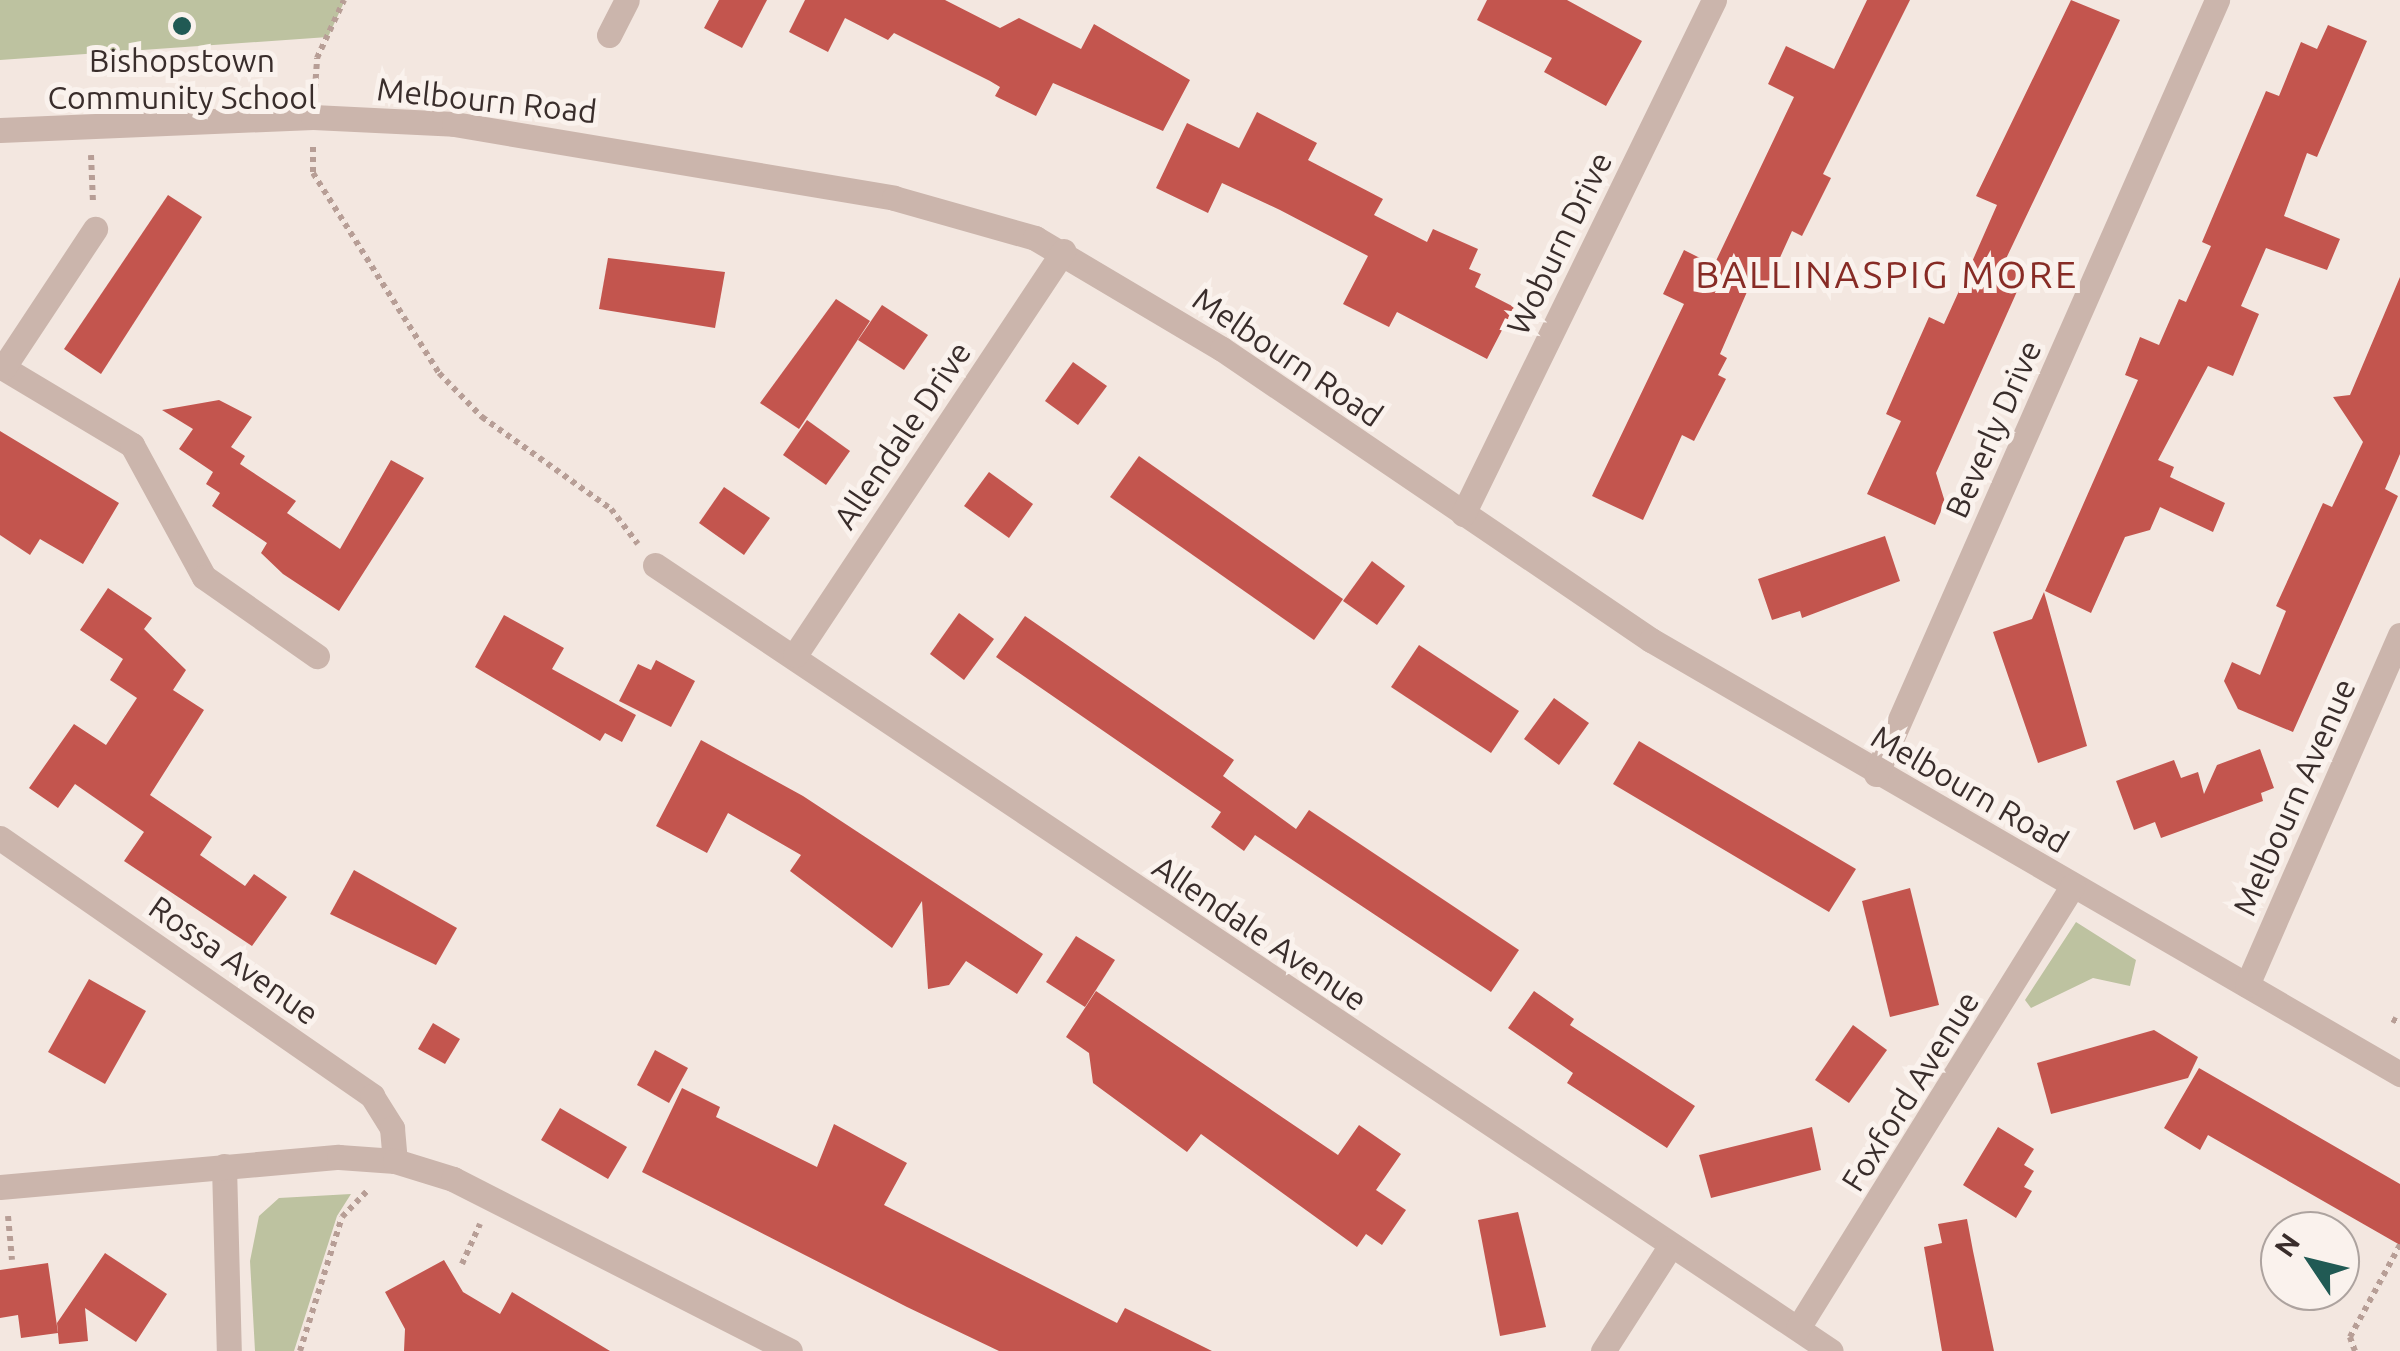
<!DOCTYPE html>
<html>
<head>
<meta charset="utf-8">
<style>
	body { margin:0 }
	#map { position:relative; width:2400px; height:1351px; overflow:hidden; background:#f3e7e0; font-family:Ubuntu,sans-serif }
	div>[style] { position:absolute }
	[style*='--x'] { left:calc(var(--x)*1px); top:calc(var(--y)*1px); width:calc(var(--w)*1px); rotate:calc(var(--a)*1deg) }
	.green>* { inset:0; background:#bdc2a0 }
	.building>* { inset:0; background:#c3554e }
	.path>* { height:6px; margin-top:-3px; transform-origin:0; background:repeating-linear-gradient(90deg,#b79e96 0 5px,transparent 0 10px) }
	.minor>* { height:25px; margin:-12.5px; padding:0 12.5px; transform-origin:12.5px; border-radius:12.5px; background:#cbb5ac }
	.dots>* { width:28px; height:28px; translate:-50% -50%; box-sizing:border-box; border:5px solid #faf2ed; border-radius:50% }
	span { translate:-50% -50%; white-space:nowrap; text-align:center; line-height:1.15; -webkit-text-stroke:10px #faf2ed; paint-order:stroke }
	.poi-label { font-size:32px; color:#392d2b }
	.street-label { font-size:32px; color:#392d2b }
	.quarter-label { font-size:38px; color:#872b25; letter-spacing:2.5px }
	.north { position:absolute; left:2260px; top:1211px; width:100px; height:100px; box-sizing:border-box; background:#faf2ed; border:2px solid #ada39f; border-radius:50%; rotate:305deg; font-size:28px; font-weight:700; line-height:40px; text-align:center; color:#392d2b }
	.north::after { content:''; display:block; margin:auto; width:35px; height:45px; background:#215a54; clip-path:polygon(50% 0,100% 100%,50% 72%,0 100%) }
</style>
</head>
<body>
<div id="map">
	<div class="green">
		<div style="clip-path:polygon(0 0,345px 0,328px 37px,0 60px)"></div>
		<div style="clip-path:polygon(2076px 922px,2136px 960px,2130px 986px,2093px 978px,2031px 1008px,2025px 1000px)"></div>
		<div style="clip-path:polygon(351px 1194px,337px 1216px,294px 1351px,255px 1351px,250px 1261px,259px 1216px,279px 1198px)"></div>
	</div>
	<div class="building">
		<div style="clip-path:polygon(719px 0,767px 0,742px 48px,704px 28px)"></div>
		<div style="clip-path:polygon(805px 0,945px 0,1000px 28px,1019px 18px,1081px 49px,1094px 24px,1190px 80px,1163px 131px,1053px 83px,1036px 116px,995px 96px,1000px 87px,990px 81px,894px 33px,888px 40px,845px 18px,828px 52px,789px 32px)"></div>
		<div style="clip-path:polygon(1487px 0,1567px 0,1642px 41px,1606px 106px,1544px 72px,1552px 58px,1477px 20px)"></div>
		<div style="clip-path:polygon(1867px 0,1910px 0,1823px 174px,1831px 178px,1802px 236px,1792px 231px,1768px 284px,1753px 278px,1720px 354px,1727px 358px,1718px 375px,1726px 379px,1694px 441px,1682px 435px,1643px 520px,1592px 496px,1684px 304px,1663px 294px,1684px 250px,1714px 265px,1794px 97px,1768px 84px,1786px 46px,1834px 69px)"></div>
		<div style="clip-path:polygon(2071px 0,2120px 20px,2003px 265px,2019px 272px,2019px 287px,1936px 473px,1945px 502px,1935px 525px,1867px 494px,1901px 421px,1886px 414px,1929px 317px,1944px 324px,1964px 280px,1997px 205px,1976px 196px)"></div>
		<div style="clip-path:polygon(2328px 25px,2367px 41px,2317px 157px,2307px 153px,2284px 216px,2340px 239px,2327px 270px,2266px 248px,2241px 306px,2259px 314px,2233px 376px,2208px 366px,2158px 460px,2174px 467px,2170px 477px,2225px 503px,2213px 532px,2160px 507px,2150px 530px,2125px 537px,2091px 613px,2045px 591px,2138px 380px,2125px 375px,2140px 337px,2159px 345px,2179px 299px,2186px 302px,2211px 246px,2202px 242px,2266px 91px,2279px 96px,2301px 42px,2317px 49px)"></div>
		<div style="clip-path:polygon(1257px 112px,1317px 143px,1308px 160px,1383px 199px,1374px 215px,1427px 242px,1433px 229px,1478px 249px,1469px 269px,1481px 274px,1475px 287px,1514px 307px,1487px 359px,1397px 312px,1389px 327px,1343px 304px,1368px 256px,1280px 210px,1222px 183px,1208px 213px,1156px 188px,1187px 123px,1239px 148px)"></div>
		<div style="clip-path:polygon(168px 195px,202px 217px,101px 374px,64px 349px)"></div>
		<div style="clip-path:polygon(608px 258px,725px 272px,715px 328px,599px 309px)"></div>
		<div style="clip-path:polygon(2400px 277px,2400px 454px,2385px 489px,2398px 496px,2293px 732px,2238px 709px,2224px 681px,2232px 662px,2260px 675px,2286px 611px,2276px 606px,2323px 503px,2332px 507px,2363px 442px,2333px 397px,2350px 395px)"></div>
		<div style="clip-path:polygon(836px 299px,870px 321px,799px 429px,760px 403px)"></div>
		<div style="clip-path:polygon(882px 305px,928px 335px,904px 370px,858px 340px)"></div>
		<div style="clip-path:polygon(1073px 362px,1107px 386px,1078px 425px,1045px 401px)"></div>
		<div style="clip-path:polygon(219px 400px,252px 417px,231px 447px,245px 456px,240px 464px,296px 501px,287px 513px,340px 549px,391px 460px,424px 478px,339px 611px,283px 574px,261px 553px,267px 543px,212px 506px,220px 493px,206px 484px,213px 472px,179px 449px,193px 429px,162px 410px)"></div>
		<div style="clip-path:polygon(807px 420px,850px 451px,826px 485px,783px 455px)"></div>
		<div style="clip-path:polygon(0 431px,119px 503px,83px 564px,40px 539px,30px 555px,0 535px)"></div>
		<div style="clip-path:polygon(1139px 456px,1343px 599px,1314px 640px,1110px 497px)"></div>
		<div style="clip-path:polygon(989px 472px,1033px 504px,1009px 538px,964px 506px)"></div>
		<div style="clip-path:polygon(724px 487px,770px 518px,744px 555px,699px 523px)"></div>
		<div style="clip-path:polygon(1885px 536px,1900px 581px,1802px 618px,1800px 611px,1772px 620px,1758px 579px)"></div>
		<div style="clip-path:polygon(1372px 561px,1405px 586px,1377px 625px,1343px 601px)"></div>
		<div style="clip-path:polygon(108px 588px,152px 618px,144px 629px,186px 670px,173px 690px,204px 710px,150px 795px,212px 837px,200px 855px,245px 886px,254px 874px,287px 897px,252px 946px,124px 861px,144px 832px,75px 784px,58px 808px,29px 788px,74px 724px,106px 745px,137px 698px,110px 680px,123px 659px,80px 630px)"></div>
		<div style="clip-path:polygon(2044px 592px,2087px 746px,2038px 763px,1993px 632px,2032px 619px)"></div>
		<div style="clip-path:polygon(959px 613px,994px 639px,964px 680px,930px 654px)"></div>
		<div style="clip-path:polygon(504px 615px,564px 648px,552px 669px,636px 715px,622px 742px,605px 733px,600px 741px,475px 667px)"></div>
		<div style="clip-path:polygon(1025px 616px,1234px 760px,1223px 776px,1296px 829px,1309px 810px,1519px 950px,1491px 992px,1255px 835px,1244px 851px,1211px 827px,1221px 812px,996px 657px)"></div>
		<div style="clip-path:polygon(1419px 645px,1519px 711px,1491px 753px,1391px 687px)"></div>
		<div style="clip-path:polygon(656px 660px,695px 681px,671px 727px,619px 701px,638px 664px,651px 670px)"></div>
		<div style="clip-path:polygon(1554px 698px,1589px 723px,1559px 765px,1524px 739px)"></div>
		<div style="clip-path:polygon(701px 740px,803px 796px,1043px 954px,1017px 994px,966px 961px,949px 985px,928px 989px,922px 901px,892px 948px,790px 871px,801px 855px,728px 813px,707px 853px,656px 826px)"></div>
		<div style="clip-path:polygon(1639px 741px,1856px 869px,1829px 912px,1613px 784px)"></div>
		<div style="clip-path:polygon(2260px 749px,2274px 788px,2261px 793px,2263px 801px,2161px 838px,2155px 822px,2134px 830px,2116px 781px,2174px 760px,2181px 778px,2198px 772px,2204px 794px,2217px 765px)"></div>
		<div style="clip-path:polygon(354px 870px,457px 928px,436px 965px,330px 914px)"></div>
		<div style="clip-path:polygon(1910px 888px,1939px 1005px,1890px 1017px,1862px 901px)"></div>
		<div style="clip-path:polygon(1076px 936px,1115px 960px,1085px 1007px,1046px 982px)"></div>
		<div style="clip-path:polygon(89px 979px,146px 1011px,105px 1084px,48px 1052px)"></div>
		<div style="clip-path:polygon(1096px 991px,1338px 1155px,1359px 1125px,1401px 1154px,1376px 1190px,1406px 1210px,1382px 1245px,1366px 1234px,1357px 1247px,1201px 1134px,1187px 1152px,1093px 1083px,1089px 1053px,1066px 1037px)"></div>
		<div style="clip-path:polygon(1534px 991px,1574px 1019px,1570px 1025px,1695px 1106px,1667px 1148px,1567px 1083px,1573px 1073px,1508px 1028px)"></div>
		<div style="clip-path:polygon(433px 1023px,460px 1039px,445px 1064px,418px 1049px)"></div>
		<div style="clip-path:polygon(1853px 1025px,1887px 1050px,1849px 1103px,1815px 1080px)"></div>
		<div style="clip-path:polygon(2154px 1030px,2198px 1057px,2188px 1078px,2051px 1114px,2037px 1063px)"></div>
		<div style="clip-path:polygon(655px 1050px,688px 1068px,669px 1103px,637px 1085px)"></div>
		<div style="clip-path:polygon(2199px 1068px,2400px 1184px,2400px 1245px,2208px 1135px,2200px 1150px,2164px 1128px)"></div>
		<div style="clip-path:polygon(682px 1088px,720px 1107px,716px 1117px,817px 1167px,834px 1124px,907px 1163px,884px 1205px,1117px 1323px,1125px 1308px,1212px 1351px,999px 1351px,907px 1307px,642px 1172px)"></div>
		<div style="clip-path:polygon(560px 1108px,627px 1147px,608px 1179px,541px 1140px)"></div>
		<div style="clip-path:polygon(1812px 1127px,1821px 1170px,1711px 1198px,1699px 1155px)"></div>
		<div style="clip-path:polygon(1998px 1127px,2034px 1149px,2024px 1165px,2034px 1171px,2024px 1187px,2032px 1191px,2016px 1218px,1963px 1185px)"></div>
		<div style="clip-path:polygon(1518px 1212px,1546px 1327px,1500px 1336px,1478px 1220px)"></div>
		<div style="clip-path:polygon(1967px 1219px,1973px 1251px,1994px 1351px,1942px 1351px,1924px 1247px,1942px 1243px,1938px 1224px)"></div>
		<div style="clip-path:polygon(105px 1253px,167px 1294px,136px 1342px,85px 1308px,88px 1341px,59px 1344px,57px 1323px)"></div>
		<div style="clip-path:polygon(444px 1260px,463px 1292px,500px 1314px,512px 1292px,610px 1351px,404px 1351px,405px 1329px,385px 1292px)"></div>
		<div style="clip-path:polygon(48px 1263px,58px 1333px,21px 1338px,18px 1315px,0 1318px,0 1270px)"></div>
	</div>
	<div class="path">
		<div style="--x:315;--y:89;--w:31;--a:-86"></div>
		<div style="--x:317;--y:58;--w:64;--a:-65"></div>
		<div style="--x:313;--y:147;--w:26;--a:90"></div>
		<div style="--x:313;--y:173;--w:236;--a:57.8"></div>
		<div style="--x:439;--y:373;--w:62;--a:45.7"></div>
		<div style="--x:482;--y:417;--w:158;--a:35.5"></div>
		<div style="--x:611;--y:509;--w:44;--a:52.4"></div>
		<div style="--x:91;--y:155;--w:47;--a:87.6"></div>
		<div style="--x:2392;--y:1019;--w:9;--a:27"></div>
		<div style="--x:8;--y:1216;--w:44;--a:84.8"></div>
		<div style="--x:462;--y:1264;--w:44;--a:-65.8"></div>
		<div style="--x:300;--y:1351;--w:140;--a:-72.6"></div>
		<div style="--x:342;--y:1217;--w:37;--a:-46"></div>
		<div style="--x:2355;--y:1351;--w:15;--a:-110"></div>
		<div style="--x:2350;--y:1337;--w:105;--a:-61.5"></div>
	</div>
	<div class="minor">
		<div style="--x:609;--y:35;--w:39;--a:-63"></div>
		<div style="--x:0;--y:130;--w:313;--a:-2.4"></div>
		<div style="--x:313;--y:117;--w:141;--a:2.8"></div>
		<div style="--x:454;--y:124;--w:446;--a:9.5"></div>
		<div style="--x:894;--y:198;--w:147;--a:15.8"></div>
		<div style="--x:1035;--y:238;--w:217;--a:30.7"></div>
		<div style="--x:1222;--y:349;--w:518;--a:34.15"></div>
		<div style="--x:1651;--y:640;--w:866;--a:30.09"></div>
		<div style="--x:0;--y:366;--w:154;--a:30.9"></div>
		<div style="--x:132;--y:445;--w:150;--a:61.4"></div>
		<div style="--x:204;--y:577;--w:138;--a:35"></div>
		<div style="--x:3;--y:368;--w:167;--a:-56.5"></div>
		<div style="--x:1463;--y:514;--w:572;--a:-63.97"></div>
		<div style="--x:655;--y:565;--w:1414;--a:33.76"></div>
		<div style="--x:795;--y:655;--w:485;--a:-56.4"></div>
		<div style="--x:1876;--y:774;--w:846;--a:-66.22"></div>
		<div style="--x:0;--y:838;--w:453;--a:34.7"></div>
		<div style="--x:372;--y:1096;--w:38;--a:58"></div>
		<div style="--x:392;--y:1128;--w:33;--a:85"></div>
		<div style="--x:2247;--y:985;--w:382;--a:-66.4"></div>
		<div style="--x:224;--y:1166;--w:185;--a:88.5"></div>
		<div style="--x:0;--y:1187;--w:340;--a:-5.1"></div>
		<div style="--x:339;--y:1157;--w:56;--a:4.1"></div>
		<div style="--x:395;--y:1161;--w:61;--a:17.2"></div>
		<div style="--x:453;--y:1179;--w:378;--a:27"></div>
		<div style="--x:1798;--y:1328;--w:521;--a:-58.17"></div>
		<div style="--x:1603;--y:1351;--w:122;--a:-57.3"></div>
	</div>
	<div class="dots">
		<div style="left:182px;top:26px;background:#215a54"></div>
	</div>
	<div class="poi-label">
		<span style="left:182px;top:79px">Bishopstown<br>Community School</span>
	</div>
	<div class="street-label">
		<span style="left:487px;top:100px;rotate:6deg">Melbourn Road</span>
		<span style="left:1559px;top:243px;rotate:-64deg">Woburn Drive</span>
		<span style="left:1288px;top:357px;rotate:34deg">Melbourn Road</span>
		<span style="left:1993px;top:429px;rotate:-66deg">Beverly Drive</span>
		<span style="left:902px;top:435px;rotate:-56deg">Allendale Drive</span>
		<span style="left:1970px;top:789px;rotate:30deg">Melbourn Road</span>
		<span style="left:2294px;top:797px;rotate:-66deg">Melbourn Avenue</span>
		<span style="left:1260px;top:933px;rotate:34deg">Allendale Avenue</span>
		<span style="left:234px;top:960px;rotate:35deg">Rossa Avenue</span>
		<span style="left:1910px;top:1091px;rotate:-58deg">Foxford Avenue</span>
	</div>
	<div class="quarter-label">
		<span style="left:1887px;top:275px">BALLINASPIG MORE</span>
	</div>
	<div class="north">N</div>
</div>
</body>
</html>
